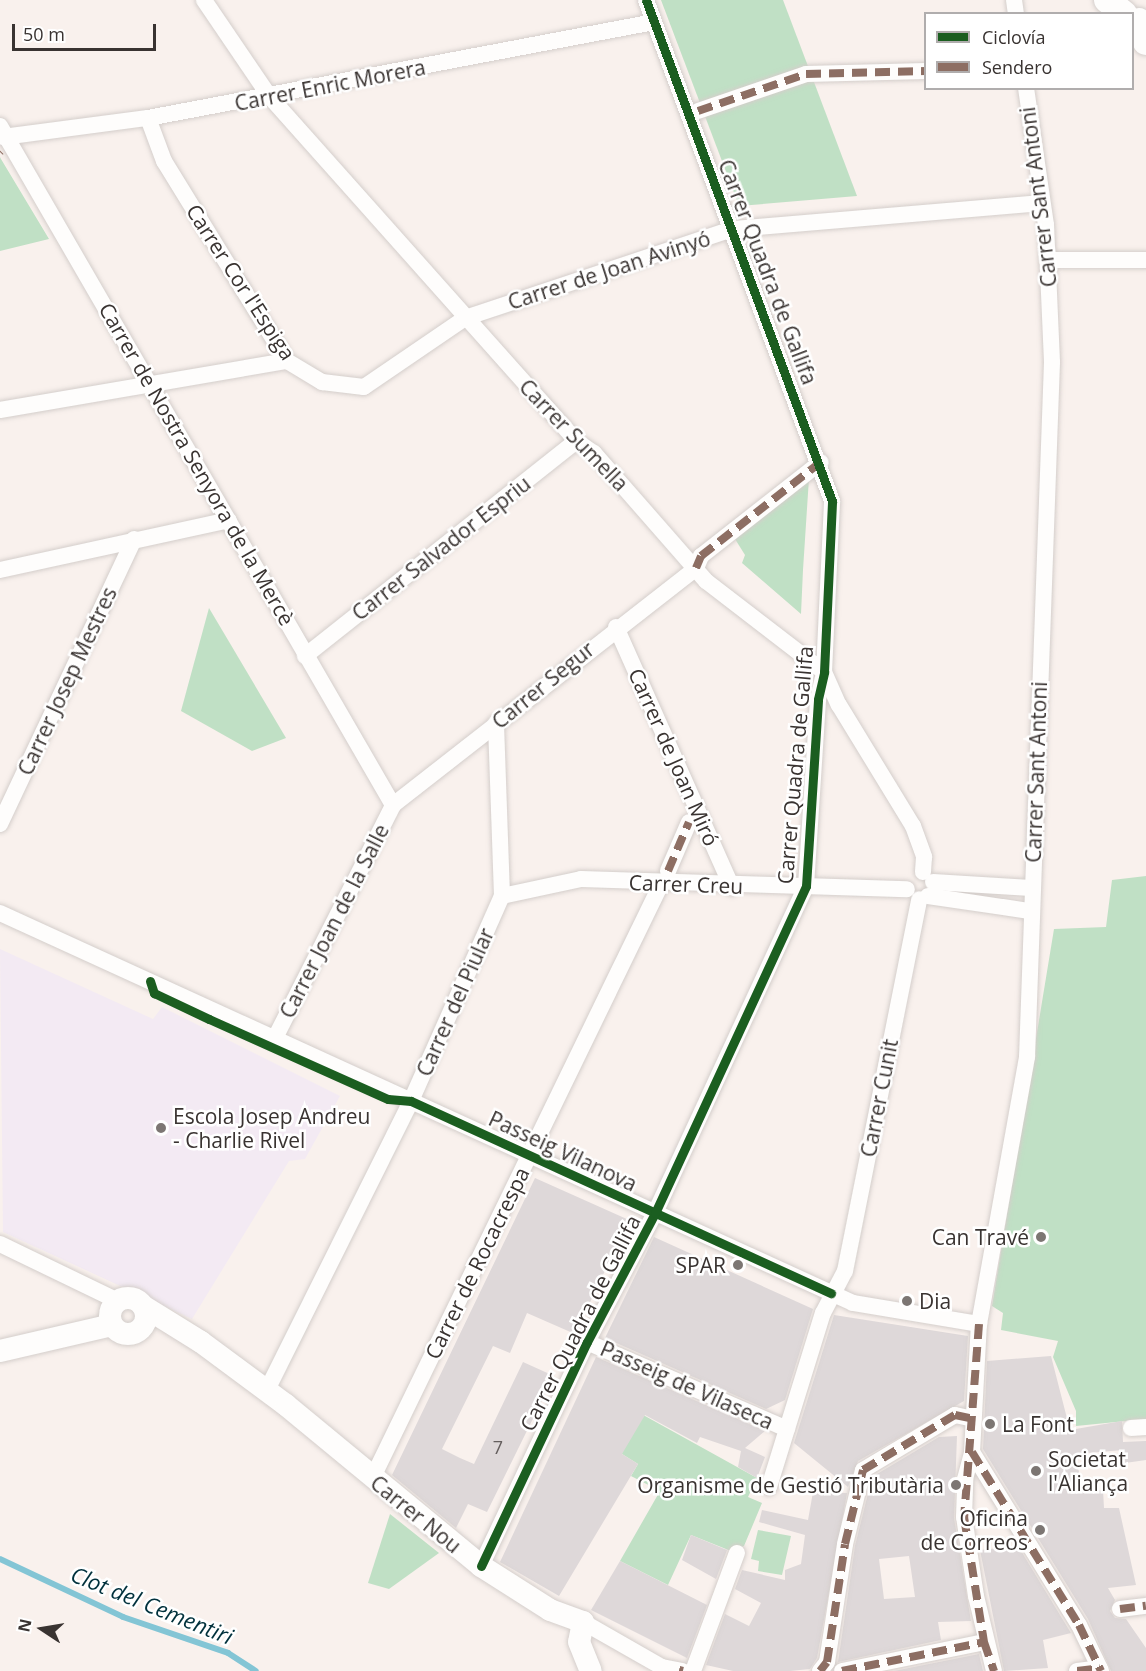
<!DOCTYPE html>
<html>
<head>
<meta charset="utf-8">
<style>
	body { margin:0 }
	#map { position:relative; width:1146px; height:1671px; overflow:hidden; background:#f9f1ed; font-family:"Open Sans",sans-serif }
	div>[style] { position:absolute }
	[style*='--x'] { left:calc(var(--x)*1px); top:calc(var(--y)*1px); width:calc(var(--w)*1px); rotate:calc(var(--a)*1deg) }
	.education>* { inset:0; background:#f3eaf3 }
	.green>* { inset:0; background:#c0e0c5 }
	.stream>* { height:6px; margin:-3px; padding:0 3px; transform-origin:3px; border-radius:3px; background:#83c5d5 }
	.building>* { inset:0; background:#ded8d9 }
	.roads { filter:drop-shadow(0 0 2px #d4cecb) drop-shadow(0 0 2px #d4cecb) }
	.street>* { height:16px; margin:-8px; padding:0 8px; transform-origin:8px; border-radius:8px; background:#fefdfc }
	.secondary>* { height:22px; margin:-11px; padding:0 11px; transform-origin:11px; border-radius:11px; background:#fefdfc }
	.secondary>.ring { margin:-11px; padding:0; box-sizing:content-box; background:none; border:22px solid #fefdfc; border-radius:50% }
	.primary>* { height:26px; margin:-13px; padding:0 13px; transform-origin:13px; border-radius:13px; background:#fefdfc }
	.quiet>* { height:8px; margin-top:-4px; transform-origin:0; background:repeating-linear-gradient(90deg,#8d6e63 0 15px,transparent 0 23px) }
	.cycleway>* { height:9px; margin:-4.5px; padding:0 4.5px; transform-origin:4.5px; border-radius:4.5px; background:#1b5e20 }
	.dots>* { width:16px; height:16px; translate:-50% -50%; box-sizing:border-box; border:3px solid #fff; border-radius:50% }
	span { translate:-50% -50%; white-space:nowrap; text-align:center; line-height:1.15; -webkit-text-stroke:5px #fff; paint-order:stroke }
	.number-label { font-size:18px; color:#655f5e }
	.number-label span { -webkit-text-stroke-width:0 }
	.street-label { font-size:21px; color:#393331 }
	.poi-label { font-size:21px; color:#393331 }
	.left { translate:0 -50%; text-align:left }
	.right { translate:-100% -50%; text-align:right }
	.water-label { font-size:22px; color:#01313c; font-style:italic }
	.legend { position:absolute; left:924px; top:12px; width:210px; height:78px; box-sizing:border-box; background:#fff; border:2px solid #b0adad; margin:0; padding:8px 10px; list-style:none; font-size:18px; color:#393331 }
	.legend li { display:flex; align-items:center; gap:12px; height:30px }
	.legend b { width:30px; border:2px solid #b0adad }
	.north { position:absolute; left:12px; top:1599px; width:60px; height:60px; -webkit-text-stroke:4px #fff; paint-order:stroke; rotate:282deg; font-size:16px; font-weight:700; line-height:24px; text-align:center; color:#393331 }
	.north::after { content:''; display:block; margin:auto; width:21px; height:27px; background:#393331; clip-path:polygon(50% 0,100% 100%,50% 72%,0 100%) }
	.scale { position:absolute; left:12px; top:24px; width:144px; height:27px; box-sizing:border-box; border:3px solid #393331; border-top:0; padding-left:8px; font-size:18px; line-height:21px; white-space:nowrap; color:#393331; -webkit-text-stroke:4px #fff; paint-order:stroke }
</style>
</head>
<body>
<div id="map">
	<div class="education">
		<div style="clip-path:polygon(0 949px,153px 1019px,162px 1007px,340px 1096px,305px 1159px,289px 1161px,192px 1319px,3px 1232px)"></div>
	</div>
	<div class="green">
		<div style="clip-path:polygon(661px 0,783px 0,857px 196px,739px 206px)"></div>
		<div style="clip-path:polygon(0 157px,1px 159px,49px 239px,0 251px)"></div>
		<div style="clip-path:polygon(809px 478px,803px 570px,801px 614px,742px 563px,745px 555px,735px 539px)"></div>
		<div style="clip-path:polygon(209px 608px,286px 738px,252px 751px,181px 711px)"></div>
		<div style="clip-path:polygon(1146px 876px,1146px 1419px,1076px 1426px,1076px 1411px,1053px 1357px,1058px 1341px,1001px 1330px,1003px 1313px,992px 1306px,1054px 929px,1106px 927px,1112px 880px)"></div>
		<div style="clip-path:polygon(627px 1406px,757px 1478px,748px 1497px,762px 1503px,744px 1546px,731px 1551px,691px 1535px,668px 1585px,620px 1561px,660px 1491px,631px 1476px,638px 1464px,622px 1454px)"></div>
		<div style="clip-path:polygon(390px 1514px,439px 1553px,389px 1589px,368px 1583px)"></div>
		<div style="clip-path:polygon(758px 1530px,791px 1536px,782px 1575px,758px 1571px,759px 1561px,751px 1559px)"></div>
	</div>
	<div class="stream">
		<div style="--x:0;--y:1559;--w:136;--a:25.2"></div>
		<div style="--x:123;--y:1617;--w:111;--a:18.9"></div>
		<div style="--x:228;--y:1653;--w:33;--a:33"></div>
	</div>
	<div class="building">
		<div style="clip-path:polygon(535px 1178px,629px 1220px,575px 1334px,527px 1313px,510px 1353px,493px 1346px,442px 1449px,460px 1458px,474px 1464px,523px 1362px,554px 1376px,487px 1512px,468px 1504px,456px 1528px,392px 1475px)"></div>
		<div style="clip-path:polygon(654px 1237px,813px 1309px,785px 1400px,766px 1409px,605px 1338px)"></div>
		<div style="clip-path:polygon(834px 1315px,968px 1336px,964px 1401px,858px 1461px,848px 1487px,794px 1443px)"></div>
		<div style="clip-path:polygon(1051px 1356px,1070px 1430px,1122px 1421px,1123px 1442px,1146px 1441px,1146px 1460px,1125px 1463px,1123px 1450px,1075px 1454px,1083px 1490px,1103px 1490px,1104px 1508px,1119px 1508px,1136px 1585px,1108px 1588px,1115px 1600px,1110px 1611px,1115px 1618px,1126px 1619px,1146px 1648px,1146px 1671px,1111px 1671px,1088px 1619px,983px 1449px,987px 1361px)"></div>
		<div style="clip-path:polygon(596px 1357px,765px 1431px,745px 1448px,765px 1457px,757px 1478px,738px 1467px,741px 1451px,700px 1437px,697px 1443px,645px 1415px,622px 1454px,638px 1464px,559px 1596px,500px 1562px)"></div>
		<div style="clip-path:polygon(evenodd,957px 1436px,954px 1518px,971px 1621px,938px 1622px,941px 1640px,838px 1662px,855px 1546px,872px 1477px,939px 1437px,957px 1436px,909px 1556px,915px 1597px,884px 1599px,879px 1559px,909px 1556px)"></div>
		<div style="clip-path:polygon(813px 1492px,847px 1493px,817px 1658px,810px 1669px,790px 1671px,733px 1671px,706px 1665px,725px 1614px,749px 1626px,761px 1603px,735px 1589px,742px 1570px,785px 1580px,785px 1570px,801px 1564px,805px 1535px,759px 1522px,762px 1510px,808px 1520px)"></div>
		<div style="clip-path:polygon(691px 1535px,727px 1550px,716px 1579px,682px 1560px)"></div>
		<div style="clip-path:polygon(1018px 1546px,1071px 1633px,1043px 1640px,1048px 1668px,1004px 1671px,980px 1550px)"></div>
		<div style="clip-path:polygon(620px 1561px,707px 1605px,687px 1658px,591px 1610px)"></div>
		<div style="clip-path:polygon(979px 1654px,983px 1671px,894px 1671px)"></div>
	</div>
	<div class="roads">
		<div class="street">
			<div style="--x:204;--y:0;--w:117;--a:55.8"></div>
			<div style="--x:270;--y:97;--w:460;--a:48.3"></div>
			<div style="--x:576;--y:441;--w:22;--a:34"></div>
			<div style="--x:594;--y:453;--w:170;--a:48.8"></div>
			<div style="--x:706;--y:581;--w:149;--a:37.6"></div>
			<div style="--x:824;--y:672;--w:36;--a:66"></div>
			<div style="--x:839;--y:705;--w:142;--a:58.6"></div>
			<div style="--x:913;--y:826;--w:33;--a:70"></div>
			<div style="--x:924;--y:857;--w:15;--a:94"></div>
			<div style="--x:1014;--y:0;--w:14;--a:82"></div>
			<div style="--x:698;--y:111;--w:114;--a:-18.9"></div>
			<div style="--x:806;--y:74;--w:120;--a:-1.4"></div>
			<div style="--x:148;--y:118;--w:46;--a:69.6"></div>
			<div style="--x:164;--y:161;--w:235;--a:58.4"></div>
			<div style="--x:287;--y:361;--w:41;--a:31"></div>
			<div style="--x:322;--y:382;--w:42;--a:6.8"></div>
			<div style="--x:364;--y:387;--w:122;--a:-34.3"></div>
			<div style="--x:465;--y:318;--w:282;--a:-18.4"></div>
			<div style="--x:733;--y:229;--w:308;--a:-4.8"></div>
			<div style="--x:0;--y:126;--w:785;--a:59.94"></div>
			<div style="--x:3;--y:137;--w:146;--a:-7.5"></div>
			<div style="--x:148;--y:118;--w:515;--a:-10.74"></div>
			<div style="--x:1048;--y:260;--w:98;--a:0"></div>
			<div style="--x:0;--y:410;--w:291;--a:-9.7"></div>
			<div style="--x:0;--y:570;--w:234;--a:-12.3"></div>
			<div style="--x:616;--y:627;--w:285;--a:66"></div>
			<div style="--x:305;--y:656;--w:346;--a:-38.4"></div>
			<div style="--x:0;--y:824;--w:315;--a:-64.8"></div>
			<div style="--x:668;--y:871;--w:53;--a:-66.8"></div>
			<div style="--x:933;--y:882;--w:98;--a:3.5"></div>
			<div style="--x:502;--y:896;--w:81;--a:-12.1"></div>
			<div style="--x:581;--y:879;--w:326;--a:1.8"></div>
			<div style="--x:928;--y:896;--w:103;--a:8.4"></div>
			<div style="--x:0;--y:913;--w:938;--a:24.57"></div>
			<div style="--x:853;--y:1303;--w:128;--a:9.5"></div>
			<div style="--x:275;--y:1038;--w:261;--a:-63.1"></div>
			<div style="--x:393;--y:805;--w:385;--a:-38"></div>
			<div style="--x:696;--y:568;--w:13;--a:-67"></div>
			<div style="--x:701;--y:556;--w:152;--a:-38.1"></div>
			<div style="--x:0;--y:1244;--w:131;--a:25.8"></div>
			<div style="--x:587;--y:1342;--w:218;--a:23.5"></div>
			<div style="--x:266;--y:1392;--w:325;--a:-63.5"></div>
			<div style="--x:411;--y:1101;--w:224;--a:-66.1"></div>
			<div style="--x:502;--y:896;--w:173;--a:-92"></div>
			<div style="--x:1131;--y:1428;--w:15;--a:-4"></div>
			<div style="--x:972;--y:1452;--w:203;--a:58.3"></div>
			<div style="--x:1079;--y:1625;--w:51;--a:64.4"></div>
			<div style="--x:372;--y:1479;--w:661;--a:-64.09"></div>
			<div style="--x:769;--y:1487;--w:182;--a:-72.8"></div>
			<div style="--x:823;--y:1313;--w:47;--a:-62.4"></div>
			<div style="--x:845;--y:1271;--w:379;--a:-78.7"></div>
			<div style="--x:481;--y:1566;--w:248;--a:-64.7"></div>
			<div style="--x:587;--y:1342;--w:146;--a:-62.2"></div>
			<div style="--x:655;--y:1213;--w:360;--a:-65.2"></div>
			<div style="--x:806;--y:886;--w:187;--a:-86.3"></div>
			<div style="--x:818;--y:699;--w:28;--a:-77"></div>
			<div style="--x:824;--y:672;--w:171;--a:-87.3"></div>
			<div style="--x:832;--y:501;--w:534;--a:-110.37"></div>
			<div style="--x:1120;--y:1609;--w:26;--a:-7"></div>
			<div style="--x:583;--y:1622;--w:91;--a:29.7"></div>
			<div style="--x:662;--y:1667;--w:21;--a:11"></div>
			<div style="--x:693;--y:1671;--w:126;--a:-69.6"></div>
			<div style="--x:820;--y:1671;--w:11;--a:-52"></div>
			<div style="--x:827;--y:1662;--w:119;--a:-81.3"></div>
			<div style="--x:845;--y:1544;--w:76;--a:-76.3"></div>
			<div style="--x:863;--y:1470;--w:107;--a:-30.9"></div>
			<div style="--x:955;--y:1415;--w:19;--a:12"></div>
			<div style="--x:842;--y:1671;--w:145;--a:-11.5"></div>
			<div style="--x:994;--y:1671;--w:77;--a:-103.5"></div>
			<div style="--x:976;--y:1596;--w:80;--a:-98.6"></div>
			<div style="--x:964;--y:1517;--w:38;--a:-88"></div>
			<div style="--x:965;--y:1479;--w:28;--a:-75"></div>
			<div style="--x:972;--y:1452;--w:128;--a:-86.9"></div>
			<div style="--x:979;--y:1324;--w:271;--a:-79.8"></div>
			<div style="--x:1027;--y:1057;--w:695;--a:-87.94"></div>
			<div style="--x:1052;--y:362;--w:137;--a:-92.5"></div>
			<div style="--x:1046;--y:225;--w:138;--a:-98.3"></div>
			<div style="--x:1077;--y:1671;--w:23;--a:-7"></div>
		</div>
		<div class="secondary">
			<div class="ring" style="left:110px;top:1298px;width:14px;height:14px"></div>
			<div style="--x:143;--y:1306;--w:68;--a:31.8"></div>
			<div style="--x:201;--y:1342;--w:106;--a:36.5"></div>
			<div style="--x:286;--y:1405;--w:253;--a:39.5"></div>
			<div style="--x:481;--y:1566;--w:82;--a:32.5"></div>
			<div style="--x:550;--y:1610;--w:35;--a:20"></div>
			<div style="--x:583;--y:1622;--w:20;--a:101"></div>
			<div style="--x:579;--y:1642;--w:31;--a:68"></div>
			<div style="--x:0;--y:1351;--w:115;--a:-13.1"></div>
		</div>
		<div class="primary">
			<div style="--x:1107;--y:0;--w:22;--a:39"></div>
			<div style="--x:1139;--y:21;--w:22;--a:72"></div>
		</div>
	</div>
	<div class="quiet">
		<div style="--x:698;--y:111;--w:114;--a:-18.9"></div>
		<div style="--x:806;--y:74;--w:120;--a:-1.4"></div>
		<div style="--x:0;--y:152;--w:1;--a:-45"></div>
		<div style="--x:696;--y:568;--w:13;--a:-67"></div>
		<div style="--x:701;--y:556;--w:152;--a:-38.1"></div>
		<div style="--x:668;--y:871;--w:53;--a:-66.8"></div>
		<div style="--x:979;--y:1324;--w:194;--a:94.4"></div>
		<div style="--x:964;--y:1517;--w:127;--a:80.9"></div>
		<div style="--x:984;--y:1642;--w:31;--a:71"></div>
		<div style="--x:972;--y:1452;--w:203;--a:58.3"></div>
		<div style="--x:1079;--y:1625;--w:51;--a:64.4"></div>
		<div style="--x:1120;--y:1609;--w:26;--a:-7"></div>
		<div style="--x:679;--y:1670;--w:4;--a:14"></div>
		<div style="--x:820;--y:1671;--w:11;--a:-52"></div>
		<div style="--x:827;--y:1662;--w:119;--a:-81.3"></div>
		<div style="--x:845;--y:1544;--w:76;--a:-76.3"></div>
		<div style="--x:863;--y:1470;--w:107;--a:-30.9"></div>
		<div style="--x:955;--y:1415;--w:19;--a:12"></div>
		<div style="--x:842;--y:1671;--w:145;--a:-11.5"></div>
		<div style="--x:1077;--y:1671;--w:23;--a:-7"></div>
	</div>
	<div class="cycleway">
		<div style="--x:150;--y:981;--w:13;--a:72"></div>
		<div style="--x:154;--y:993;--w:61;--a:25.3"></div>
		<div style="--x:209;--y:1019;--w:196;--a:24.1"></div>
		<div style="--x:388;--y:1099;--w:23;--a:5"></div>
		<div style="--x:411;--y:1101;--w:462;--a:24.6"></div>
		<div style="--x:481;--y:1566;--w:248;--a:-64.7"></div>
		<div style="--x:587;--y:1342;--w:146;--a:-62.2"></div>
		<div style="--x:655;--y:1213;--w:360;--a:-65.2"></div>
		<div style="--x:806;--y:886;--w:187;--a:-86.3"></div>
		<div style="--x:818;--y:699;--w:28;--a:-77"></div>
		<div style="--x:824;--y:672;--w:171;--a:-87.3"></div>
		<div style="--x:832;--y:501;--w:534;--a:-110.37"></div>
	</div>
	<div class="dots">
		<div style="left:161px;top:1128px;background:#7c7673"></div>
		<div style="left:1041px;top:1237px;background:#7c7673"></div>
		<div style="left:738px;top:1265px;background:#7c7673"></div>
		<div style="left:907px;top:1301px;background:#7c7673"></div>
		<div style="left:990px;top:1424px;background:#7c7673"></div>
		<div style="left:1036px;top:1471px;background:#7c7673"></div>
		<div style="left:956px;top:1485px;background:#7c7673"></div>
		<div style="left:1040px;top:1530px;background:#7c7673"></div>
	</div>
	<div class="number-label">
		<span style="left:498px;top:1447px">7</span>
	</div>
	<div class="street-label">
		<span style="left:330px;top:85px;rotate:-11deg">Carrer Enric Morera</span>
		<span style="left:1038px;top:197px;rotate:-97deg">Carrer Sant Antoni</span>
		<span style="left:609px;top:270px;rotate:-18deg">Carrer de Joan Avinyó</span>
		<span style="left:768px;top:272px;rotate:69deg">Carrer Quadra de Gallifa</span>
		<span style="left:241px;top:282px;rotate:57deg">Carrer Cor l'Espiga</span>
		<span style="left:574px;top:435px;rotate:46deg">Carrer Sumella</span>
		<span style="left:197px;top:464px;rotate:60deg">Carrer de Nostra Senyora de la Mercè</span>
		<span style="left:441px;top:548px;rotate:-38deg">Carrer Salvador Espriu</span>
		<span style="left:67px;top:681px;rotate:-65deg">Carrer Josep Mestres</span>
		<span style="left:543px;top:685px;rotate:-39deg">Carrer Segur</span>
		<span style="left:674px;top:757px;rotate:66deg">Carrer de Joan Miró</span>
		<span style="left:795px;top:765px;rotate:-85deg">Carrer Quadra de Gallifa</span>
		<span style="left:1036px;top:772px;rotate:-88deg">Carrer Sant Antoni</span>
		<span style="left:686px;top:884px;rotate:2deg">Carrer Creu</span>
		<span style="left:334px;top:921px;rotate:-63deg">Carrer Joan de la Salle</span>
		<span style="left:455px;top:1002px;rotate:-66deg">Carrer del Piular</span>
		<span style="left:879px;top:1098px;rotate:-79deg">Carrer Cunit</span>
		<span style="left:563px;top:1151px;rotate:25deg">Passeig Vilanova</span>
		<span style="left:477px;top:1263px;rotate:-64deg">Carrer de Rocacrespa</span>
		<span style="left:580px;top:1323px;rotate:-63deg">Carrer Quadra de Gallifa</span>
		<span style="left:687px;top:1385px;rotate:24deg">Passeig de Vilaseca</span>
		<span style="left:416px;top:1514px;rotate:39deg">Carrer Nou</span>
	</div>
	<div class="poi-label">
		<span class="left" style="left:173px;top:1128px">Escola Josep Andreu<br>- Charlie Rivel</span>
		<span class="right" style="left:1029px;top:1237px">Can Travé</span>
		<span class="right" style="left:726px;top:1265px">SPAR</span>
		<span class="left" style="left:919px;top:1301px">Dia</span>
		<span class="left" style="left:1002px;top:1424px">La Font</span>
		<span class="left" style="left:1048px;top:1471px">Societat<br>l'Aliança</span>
		<span class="right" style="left:944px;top:1485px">Organisme de Gestió Tributària</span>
		<span class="right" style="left:1028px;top:1530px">Oficina<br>de Correos</span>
	</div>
	<div class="water-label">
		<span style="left:152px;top:1605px;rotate:22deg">Clot del Cementiri</span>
	</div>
	<ul class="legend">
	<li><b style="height:8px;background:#1b5e20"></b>Ciclovía</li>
	<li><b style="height:8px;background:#8d6e63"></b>Sendero</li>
	</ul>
	<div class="north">N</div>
	<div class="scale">50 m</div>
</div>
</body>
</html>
